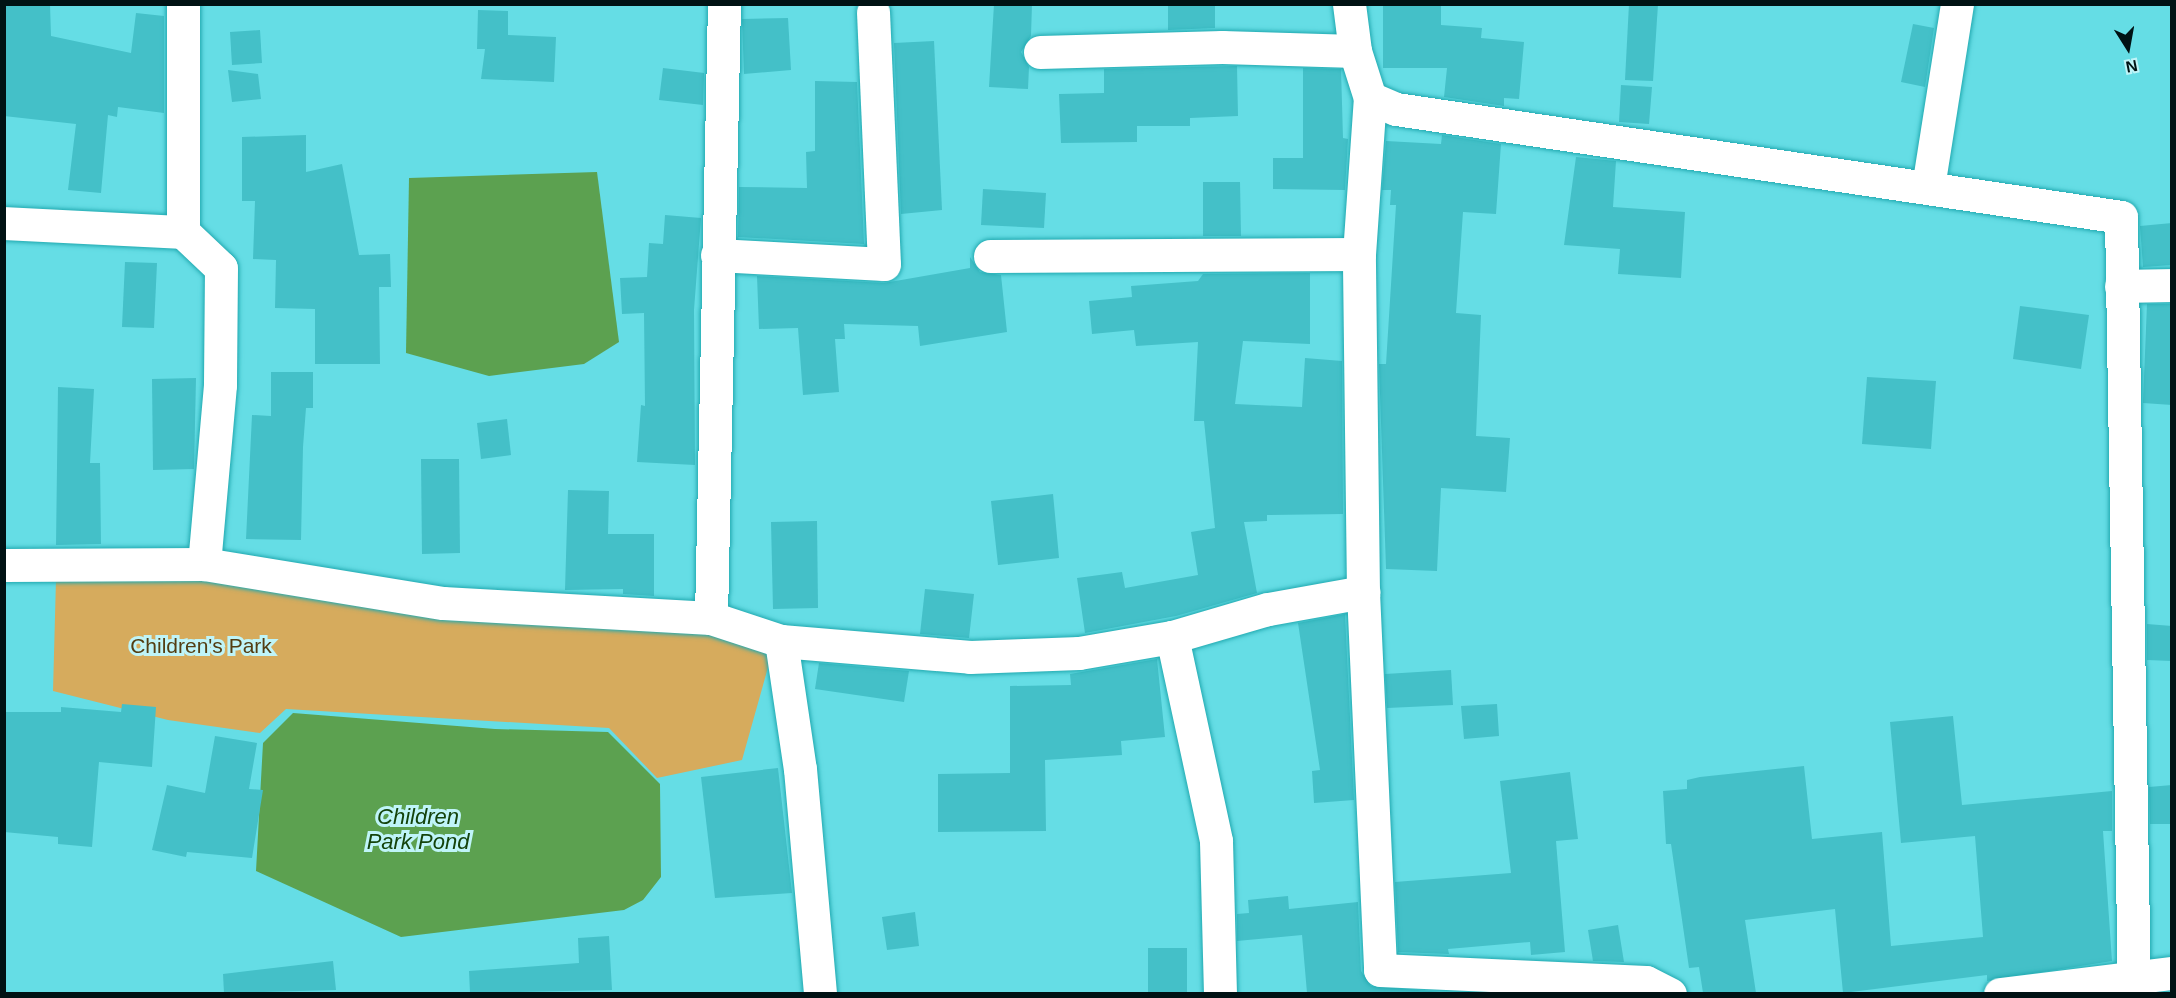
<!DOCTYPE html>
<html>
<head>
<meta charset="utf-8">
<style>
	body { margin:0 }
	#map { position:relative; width:2176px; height:998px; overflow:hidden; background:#65dde5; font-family:Arial,sans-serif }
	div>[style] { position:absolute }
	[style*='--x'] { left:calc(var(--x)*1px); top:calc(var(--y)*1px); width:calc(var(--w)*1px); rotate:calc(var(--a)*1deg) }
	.green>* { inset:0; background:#d6ab5d }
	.water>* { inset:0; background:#5ca150 }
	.building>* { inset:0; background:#44c0c8 }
	.roads { filter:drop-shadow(0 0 2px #21a9b0) drop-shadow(0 0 2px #21a9b0) }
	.minor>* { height:33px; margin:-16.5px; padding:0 16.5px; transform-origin:16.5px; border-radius:16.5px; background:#fff }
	span { translate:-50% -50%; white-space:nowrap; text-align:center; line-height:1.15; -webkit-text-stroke:6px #bff4f8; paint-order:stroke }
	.park-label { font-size:21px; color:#533d12 }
	.water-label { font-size:22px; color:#14430b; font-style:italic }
	.frame { position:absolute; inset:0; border:6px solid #001214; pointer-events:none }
	.north { position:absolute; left:2098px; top:18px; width:60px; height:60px; -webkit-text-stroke:4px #bff4f8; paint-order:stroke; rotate:169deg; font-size:16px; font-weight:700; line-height:24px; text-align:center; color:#001214 }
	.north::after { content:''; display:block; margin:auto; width:21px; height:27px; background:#001214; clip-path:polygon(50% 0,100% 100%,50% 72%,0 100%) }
</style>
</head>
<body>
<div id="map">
	<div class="green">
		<div style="clip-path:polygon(73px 569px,717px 627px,774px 646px,742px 760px,657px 778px,609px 728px,286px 709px,260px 733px,168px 720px,53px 691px,56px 579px)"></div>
	</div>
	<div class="water">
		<div style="clip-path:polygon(597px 172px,619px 342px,584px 364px,489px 376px,406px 353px,409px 178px)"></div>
		<div style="clip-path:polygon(293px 713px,495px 729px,608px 732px,660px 784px,661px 877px,643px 900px,624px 910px,401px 937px,256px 871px,263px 743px)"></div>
	</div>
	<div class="building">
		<div style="clip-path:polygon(4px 4px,50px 4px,51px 36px,131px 53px,136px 13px,164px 16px,164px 113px,118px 107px,117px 117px,108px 115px,101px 193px,68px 190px,76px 124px,4px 116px)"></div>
		<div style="clip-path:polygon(994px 4px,1032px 4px,1031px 36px,1021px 52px,1029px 67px,1028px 89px,989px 87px)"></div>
		<div style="clip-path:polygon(1168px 4px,1215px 4px,1215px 28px,1168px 30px)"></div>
		<div style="clip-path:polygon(1383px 4px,1441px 4px,1441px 25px,1482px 28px,1481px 38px,1524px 42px,1519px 99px,1504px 98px,1504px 106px,1444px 97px,1447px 68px,1383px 68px)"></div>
		<div style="clip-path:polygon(1629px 4px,1658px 4px,1653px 81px,1625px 80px)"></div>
		<div style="clip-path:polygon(478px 10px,508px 11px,508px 35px,556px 37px,554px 82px,481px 79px,485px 49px,477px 49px)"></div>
		<div style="clip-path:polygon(788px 18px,791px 70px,744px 74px,742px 19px)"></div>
		<div style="clip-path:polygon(1913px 24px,1934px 28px,1925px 87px,1901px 82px)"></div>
		<div style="clip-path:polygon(260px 30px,262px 63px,232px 65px,230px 32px)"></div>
		<div style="clip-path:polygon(934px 41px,942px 210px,901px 214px,894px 43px)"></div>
		<div style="clip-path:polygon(1237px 66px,1238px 116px,1190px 118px,1190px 126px,1137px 126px,1137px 142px,1061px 143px,1059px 94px,1104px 93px,1104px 69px)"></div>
		<div style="clip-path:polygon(663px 68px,704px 73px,703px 105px,659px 100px)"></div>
		<div style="clip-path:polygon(1303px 68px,1341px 69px,1343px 138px,1348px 139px,1345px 190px,1273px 189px,1273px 158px,1303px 158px)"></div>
		<div style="clip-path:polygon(228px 70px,258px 74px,261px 99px,232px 102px)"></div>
		<div style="clip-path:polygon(815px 81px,857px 82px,864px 244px,738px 237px,739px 187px,807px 188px,806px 152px,815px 151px)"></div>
		<div style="clip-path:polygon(1621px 85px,1652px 87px,1649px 124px,1619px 122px)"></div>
		<div style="clip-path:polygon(306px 135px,306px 172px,342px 164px,359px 255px,390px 254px,391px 287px,379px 287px,380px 364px,315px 364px,315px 309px,275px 308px,276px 260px,253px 259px,255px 201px,242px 201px,242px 137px)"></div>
		<div style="clip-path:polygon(1442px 135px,1501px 144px,1496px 214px,1463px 212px,1456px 313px,1481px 315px,1476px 436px,1510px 438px,1506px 492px,1441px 488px,1437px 571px,1386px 569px,1379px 364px,1386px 364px,1396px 205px,1390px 205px,1391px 190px,1382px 190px,1386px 141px,1441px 144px)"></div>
		<div style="clip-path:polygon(1576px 157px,1616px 161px,1613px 207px,1685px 212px,1681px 278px,1618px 274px,1620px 249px,1564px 245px)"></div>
		<div style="clip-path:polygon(1203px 182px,1240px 182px,1241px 236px,1203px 236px)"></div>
		<div style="clip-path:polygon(983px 189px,1046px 193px,1044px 228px,981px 225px)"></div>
		<div style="clip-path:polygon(665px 215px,701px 218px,694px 310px,695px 465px,637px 462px,641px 405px,645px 406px,644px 313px,622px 314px,620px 278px,647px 277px,649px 243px,663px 244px)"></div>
		<div style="clip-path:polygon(2172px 223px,2172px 265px,2143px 267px,2140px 226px)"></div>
		<div style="clip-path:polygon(970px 257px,980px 272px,1001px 275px,1007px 332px,920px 346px,918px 326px,844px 324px,845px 339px,835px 339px,839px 392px,803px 395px,798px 328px,759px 329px,757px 276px,884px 283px,970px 268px)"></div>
		<div style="clip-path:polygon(125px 262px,157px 263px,154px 328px,122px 327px)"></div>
		<div style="clip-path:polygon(1310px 273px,1310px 344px,1243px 341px,1235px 404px,1302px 407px,1305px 358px,1342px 361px,1343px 514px,1267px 515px,1267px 521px,1244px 522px,1257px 593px,1176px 616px,1085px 633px,1077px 578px,1122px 572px,1125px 588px,1198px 575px,1191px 532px,1215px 528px,1204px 421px,1194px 421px,1198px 342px,1136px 346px,1134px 330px,1092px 334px,1089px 301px,1132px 297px,1131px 286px,1198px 281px,1203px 274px)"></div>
		<div style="clip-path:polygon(2147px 304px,2172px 304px,2172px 405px,2143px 403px)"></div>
		<div style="clip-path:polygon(2020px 306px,2089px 315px,2081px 369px,2013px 359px)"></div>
		<div style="clip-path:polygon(271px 372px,313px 372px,313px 408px,306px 408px,303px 447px,301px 540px,246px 539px,252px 415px,271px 416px)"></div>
		<div style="clip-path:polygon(1867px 377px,1936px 381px,1931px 449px,1862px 444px)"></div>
		<div style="clip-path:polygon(196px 378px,194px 469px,153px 470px,152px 379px)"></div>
		<div style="clip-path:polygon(58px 387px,94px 389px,90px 463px,100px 463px,101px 544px,56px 545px)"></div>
		<div style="clip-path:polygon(507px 419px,511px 455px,481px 459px,477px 423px)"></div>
		<div style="clip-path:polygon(421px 459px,459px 459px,460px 553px,422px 554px)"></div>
		<div style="clip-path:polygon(568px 490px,609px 491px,608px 534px,654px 534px,654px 596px,623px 594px,623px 589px,565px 590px)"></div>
		<div style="clip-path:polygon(1053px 494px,1059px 558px,998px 565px,991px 501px)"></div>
		<div style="clip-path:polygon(817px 521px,818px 608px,773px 609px,771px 522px)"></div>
		<div style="clip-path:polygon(925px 589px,974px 594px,969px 638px,920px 634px)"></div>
		<div style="clip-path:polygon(1345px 614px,1354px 800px,1314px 803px,1312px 771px,1320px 770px,1298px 623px)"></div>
		<div style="clip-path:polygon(2147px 624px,2172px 626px,2172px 661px,2147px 660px)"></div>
		<div style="clip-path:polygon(1157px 659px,1165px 737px,1121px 741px,1122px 755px,1045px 760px,1046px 831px,938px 832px,938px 774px,1010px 773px,1010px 686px,1071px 685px,1070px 674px)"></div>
		<div style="clip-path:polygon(819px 663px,909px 671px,904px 702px,815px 689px)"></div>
		<div style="clip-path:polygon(1451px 670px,1453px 705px,1387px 708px,1385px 674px)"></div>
		<div style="clip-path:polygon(122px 704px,156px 707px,152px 767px,99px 762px,92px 847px,58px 844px,58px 837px,4px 832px,4px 712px,61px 712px,61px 707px,121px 712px)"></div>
		<div style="clip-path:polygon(1497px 704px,1499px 736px,1464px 739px,1461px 706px)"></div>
		<div style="clip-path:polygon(1953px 716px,1962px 805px,2112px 791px,2112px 831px,2103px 831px,2112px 961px,1987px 981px,1987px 975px,1843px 993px,1835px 909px,1745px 920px,1756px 993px,1703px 993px,1699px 967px,1689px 968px,1671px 844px,1666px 844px,1663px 791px,1687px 789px,1687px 780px,1700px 777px,1804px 766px,1812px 839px,1882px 832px,1891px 946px,1983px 937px,1975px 836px,1901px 843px,1890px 722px)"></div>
		<div style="clip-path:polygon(215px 736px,257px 743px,249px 789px,263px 790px,252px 858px,187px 852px,186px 857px,152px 850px,167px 785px,205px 793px)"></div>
		<div style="clip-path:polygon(778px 768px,792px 893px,715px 898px,701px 777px)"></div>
		<div style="clip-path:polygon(1570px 772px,1578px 839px,1556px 841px,1565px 952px,1531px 955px,1530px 942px,1448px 949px,1449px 954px,1398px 952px,1395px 882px,1511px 873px,1500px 781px)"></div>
		<div style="clip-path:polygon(2172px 785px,2172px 824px,2150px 824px,2149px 787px)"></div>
		<div style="clip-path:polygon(1288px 896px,1289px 909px,1358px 902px,1361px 971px,1371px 986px,1452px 993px,1307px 993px,1302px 935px,1237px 941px,1237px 914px,1249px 913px,1248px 900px)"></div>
		<div style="clip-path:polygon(915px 912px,919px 946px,887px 950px,882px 917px)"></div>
		<div style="clip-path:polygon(1618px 925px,1624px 962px,1593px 961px,1588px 930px)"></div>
		<div style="clip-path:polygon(609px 936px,612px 990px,470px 993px,469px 971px,579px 963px,578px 938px)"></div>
		<div style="clip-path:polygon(1148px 948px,1187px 948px,1187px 993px,1148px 993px)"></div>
		<div style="clip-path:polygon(333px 961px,336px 990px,224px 993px,223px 974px)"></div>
	</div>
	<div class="roads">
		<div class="minor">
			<div style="--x:183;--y:4;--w:228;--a:90"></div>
			<div style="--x:183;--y:232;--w:52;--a:43.5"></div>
			<div style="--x:221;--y:268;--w:117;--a:90.5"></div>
			<div style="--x:220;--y:385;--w:180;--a:95.1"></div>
			<div style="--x:1349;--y:4;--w:47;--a:82.7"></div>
			<div style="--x:1355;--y:51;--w:49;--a:72.3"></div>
			<div style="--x:1370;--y:98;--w:28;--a:23"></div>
			<div style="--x:1396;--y:109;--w:733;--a:8.47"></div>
			<div style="--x:2121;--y:217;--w:777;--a:89.04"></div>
			<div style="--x:1040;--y:52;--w:182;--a:-1.6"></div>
			<div style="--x:1222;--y:47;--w:133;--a:1.7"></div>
			<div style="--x:1928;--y:187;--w:185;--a:-81"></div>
			<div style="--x:4;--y:223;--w:179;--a:2.9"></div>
			<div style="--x:717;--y:255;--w:167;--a:3.1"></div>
			<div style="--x:884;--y:264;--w:252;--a:-92.5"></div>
			<div style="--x:990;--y:256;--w:369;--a:-0.3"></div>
			<div style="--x:2121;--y:286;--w:51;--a:-1.1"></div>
			<div style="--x:4;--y:565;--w:200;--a:-0.3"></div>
			<div style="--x:204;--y:564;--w:242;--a:9.3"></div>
			<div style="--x:443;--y:603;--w:268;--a:3.2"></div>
			<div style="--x:711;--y:618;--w:74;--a:18.2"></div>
			<div style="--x:781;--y:641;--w:190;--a:4.8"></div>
			<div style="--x:970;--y:657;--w:109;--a:-2.1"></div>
			<div style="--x:1079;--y:653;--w:94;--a:-9.8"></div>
			<div style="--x:1172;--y:637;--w:100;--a:-16.3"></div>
			<div style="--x:1268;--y:609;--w:97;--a:-10.1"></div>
			<div style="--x:1363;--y:592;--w:338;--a:-90.7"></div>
			<div style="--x:1359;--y:254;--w:156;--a:-86"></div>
			<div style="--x:1363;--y:592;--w:378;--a:87.4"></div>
			<div style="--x:1380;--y:970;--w:266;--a:2.6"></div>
			<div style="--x:1646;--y:982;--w:27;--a:27"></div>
			<div style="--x:711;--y:618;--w:614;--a:-88.79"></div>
			<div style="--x:1172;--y:637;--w:209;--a:77.8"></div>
			<div style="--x:1216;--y:841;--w:153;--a:88.5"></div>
			<div style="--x:781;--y:641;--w:129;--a:81.6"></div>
			<div style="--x:800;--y:769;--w:226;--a:84.9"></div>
			<div style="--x:2000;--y:994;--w:173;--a:-7"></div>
		</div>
	</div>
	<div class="park-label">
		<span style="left:201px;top:646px">Children's Park</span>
	</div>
	<div class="water-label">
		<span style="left:418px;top:829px">Children<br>Park Pond</span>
	</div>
	<div class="frame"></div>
	<div class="north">N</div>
</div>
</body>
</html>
